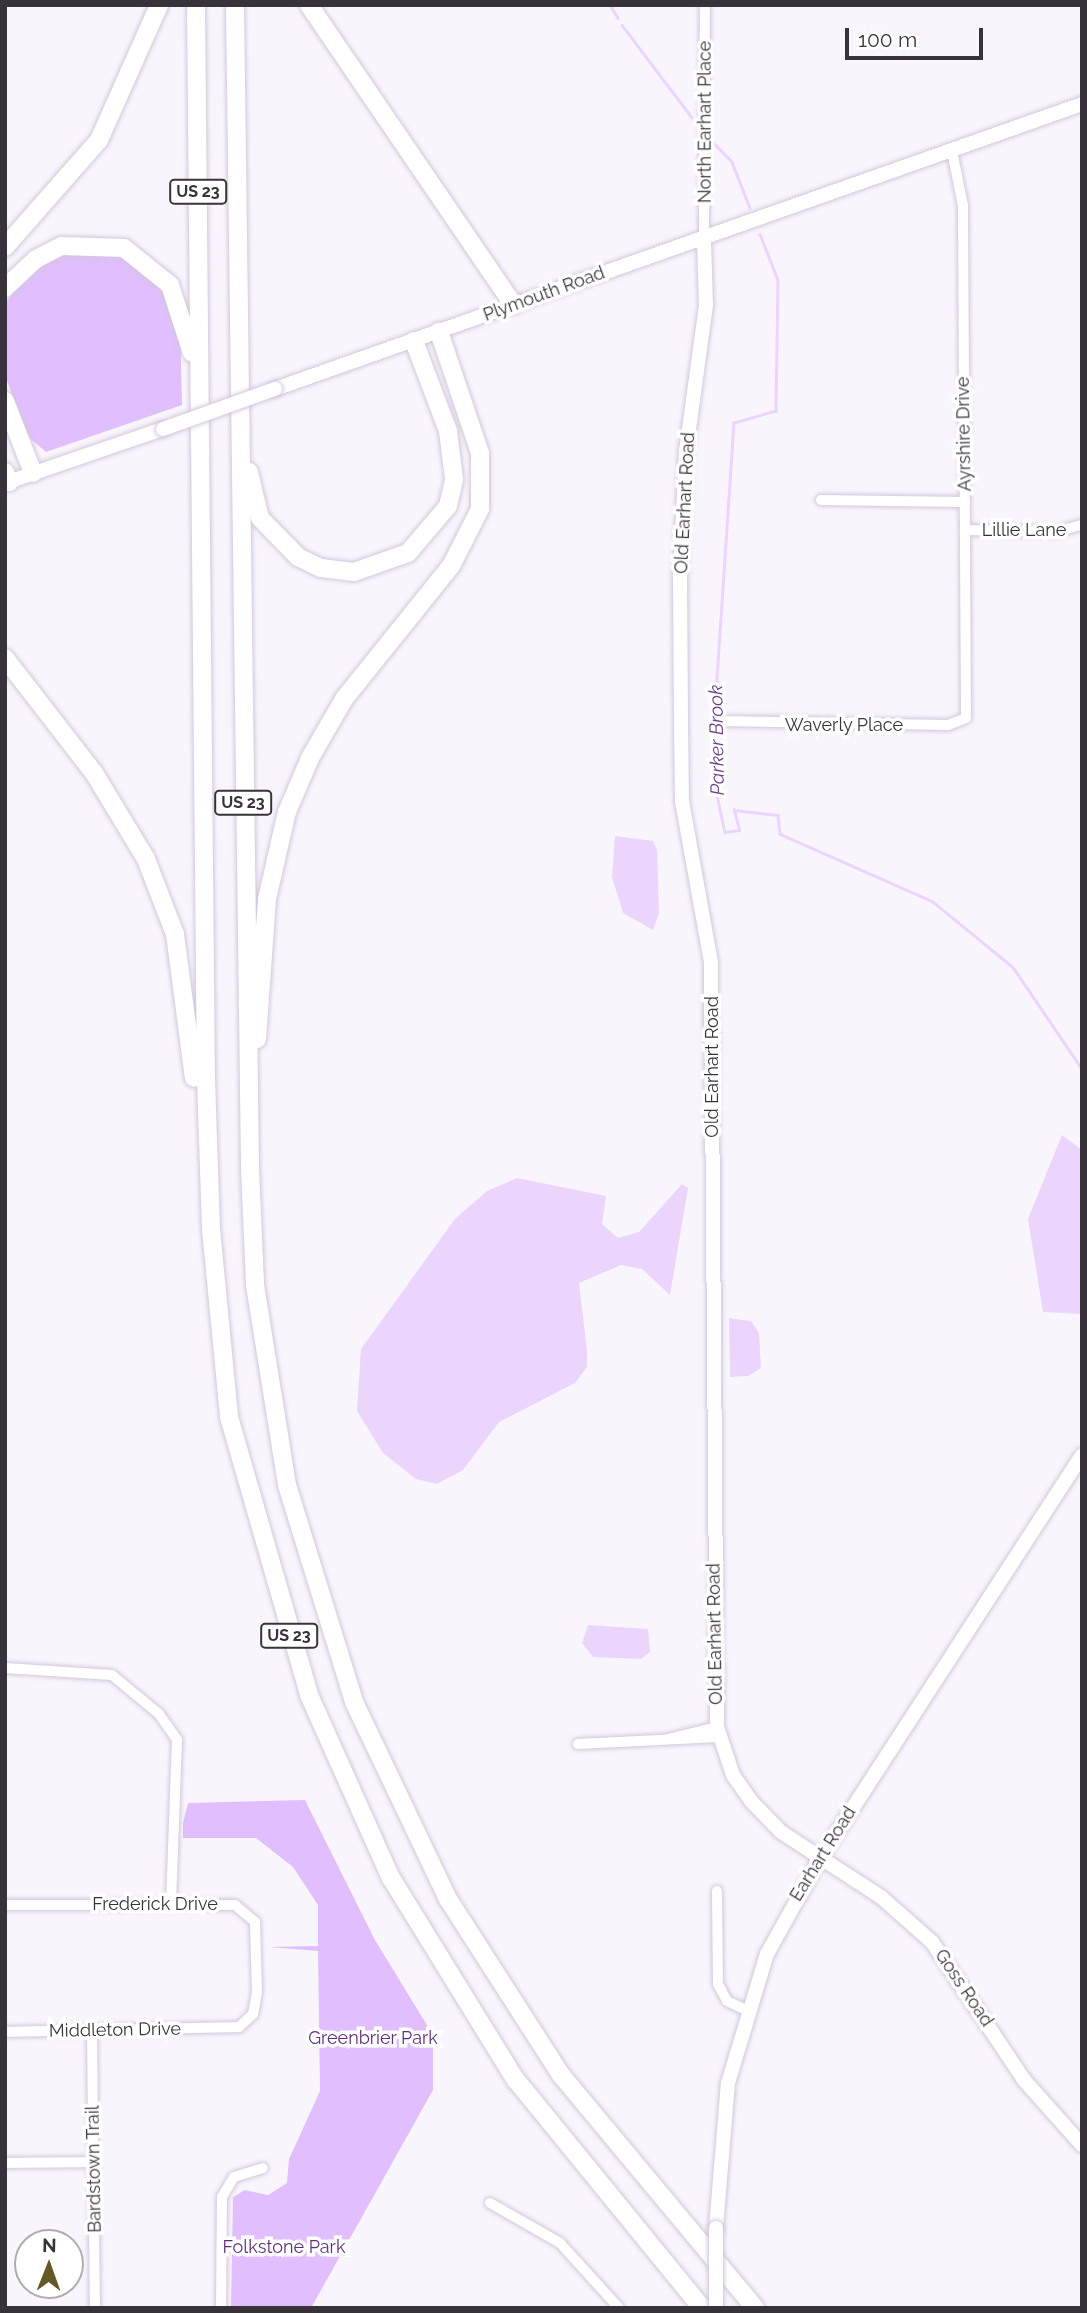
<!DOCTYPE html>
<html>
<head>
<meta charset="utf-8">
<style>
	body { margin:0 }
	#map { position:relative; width:1087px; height:2313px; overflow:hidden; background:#f9f5fd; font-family:Raleway,sans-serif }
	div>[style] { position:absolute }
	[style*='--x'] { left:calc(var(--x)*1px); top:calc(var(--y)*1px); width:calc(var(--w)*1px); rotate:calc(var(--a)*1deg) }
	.green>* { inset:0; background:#e1befd }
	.water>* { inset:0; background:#ebd5fd }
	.stream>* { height:2.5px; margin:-1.25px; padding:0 1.25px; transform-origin:1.25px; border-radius:1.25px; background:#ebd5fd }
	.roads { filter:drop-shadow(0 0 2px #d2c7db) drop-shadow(0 0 2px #d2c7db) }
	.street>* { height:10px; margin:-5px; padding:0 5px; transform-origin:5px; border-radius:5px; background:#fff }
	.secondary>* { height:14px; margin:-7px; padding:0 7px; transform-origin:7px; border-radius:7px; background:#fff }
	.highway>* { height:18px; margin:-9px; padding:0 9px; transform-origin:9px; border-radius:9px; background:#fff }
	.bridges { filter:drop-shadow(0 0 2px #d2c7db) drop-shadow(0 0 2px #d2c7db) }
	.secondary-bridge>* { height:14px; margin:-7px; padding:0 7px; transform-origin:7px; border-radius:7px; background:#fff }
	span { translate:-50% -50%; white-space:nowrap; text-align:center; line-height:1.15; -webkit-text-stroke:7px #fff; paint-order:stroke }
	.shield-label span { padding:2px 5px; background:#fff; border:2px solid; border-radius:5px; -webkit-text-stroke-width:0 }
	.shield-label { font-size:16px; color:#38333b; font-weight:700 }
	.street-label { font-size:18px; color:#38333b }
	.park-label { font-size:18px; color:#5f307c }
	.water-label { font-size:19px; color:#6b3d89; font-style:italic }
	.frame { position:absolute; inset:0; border:7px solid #38333b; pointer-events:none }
	.north { position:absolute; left:14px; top:2229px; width:70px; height:70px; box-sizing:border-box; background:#fff; border:2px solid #afadb1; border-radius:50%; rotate:1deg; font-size:19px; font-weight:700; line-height:28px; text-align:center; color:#38333b }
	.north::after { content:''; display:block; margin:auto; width:24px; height:32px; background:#625926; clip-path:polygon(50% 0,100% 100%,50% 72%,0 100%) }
	.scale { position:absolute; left:845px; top:28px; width:138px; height:32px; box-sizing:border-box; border:4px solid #38333b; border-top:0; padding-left:9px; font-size:21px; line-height:24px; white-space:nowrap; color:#38333b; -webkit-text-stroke:5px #fff; paint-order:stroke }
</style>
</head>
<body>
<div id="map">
	<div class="green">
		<div style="clip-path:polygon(62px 253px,121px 254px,163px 283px,180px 318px,182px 405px,46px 452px,26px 435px,5px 375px,5px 304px,30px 268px)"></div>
		<div style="clip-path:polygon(305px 1800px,375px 1940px,433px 2035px,433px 2090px,311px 2308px,231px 2308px,233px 2197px,245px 2190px,268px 2195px,287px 2183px,289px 2159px,320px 2091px,318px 1951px,269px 1947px,318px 1946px,318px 1905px,293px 1867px,256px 1838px,183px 1838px,183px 1823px,188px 1803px)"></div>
	</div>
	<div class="water">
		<div style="clip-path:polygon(615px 836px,653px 841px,657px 850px,659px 913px,653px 930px,623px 913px,612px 877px)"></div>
		<div style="clip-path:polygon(1062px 1135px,1082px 1150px,1082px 1314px,1043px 1312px,1028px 1219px)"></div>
		<div style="clip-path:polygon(517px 1178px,606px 1196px,602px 1224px,618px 1238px,639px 1232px,682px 1184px,688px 1188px,670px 1295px,642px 1269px,621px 1265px,579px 1283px,587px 1351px,587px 1367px,575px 1383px,499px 1422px,463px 1470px,437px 1484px,416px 1479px,383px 1453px,357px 1411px,361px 1349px,455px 1219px,487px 1191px)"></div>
		<div style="clip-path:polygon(729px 1318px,751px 1321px,759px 1333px,761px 1368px,748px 1376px,730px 1377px)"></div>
		<div style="clip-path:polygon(588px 1625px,648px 1629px,650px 1652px,641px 1659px,593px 1657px,582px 1643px)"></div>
	</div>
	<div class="stream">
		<div style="--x:610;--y:5;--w:15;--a:58"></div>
		<div style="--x:622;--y:25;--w:129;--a:52.9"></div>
		<div style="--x:713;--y:142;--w:28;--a:46"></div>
		<div style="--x:732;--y:162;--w:49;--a:68.6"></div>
		<div style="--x:760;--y:234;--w:49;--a:68.6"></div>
		<div style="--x:778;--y:280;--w:131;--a:90.9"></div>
		<div style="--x:776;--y:411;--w:44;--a:164.1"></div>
		<div style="--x:734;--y:423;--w:286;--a:93.8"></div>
		<div style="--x:715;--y:708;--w:87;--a:88.7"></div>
		<div style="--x:717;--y:795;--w:38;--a:78"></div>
		<div style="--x:725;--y:832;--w:14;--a:-8"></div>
		<div style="--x:739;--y:830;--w:21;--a:-104"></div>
		<div style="--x:734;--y:810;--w:44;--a:6.5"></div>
		<div style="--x:778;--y:815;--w:19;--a:84"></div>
		<div style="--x:780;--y:834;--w:166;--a:23.8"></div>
		<div style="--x:932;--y:901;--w:104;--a:39.2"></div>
		<div style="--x:1013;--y:967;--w:123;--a:55.9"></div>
	</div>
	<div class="roads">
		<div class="street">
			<div style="--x:704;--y:239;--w:234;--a:-89.8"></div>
			<div style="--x:821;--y:500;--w:144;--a:0.8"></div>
			<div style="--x:965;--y:530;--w:90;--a:1.3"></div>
			<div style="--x:1055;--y:532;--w:28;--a:-15"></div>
			<div style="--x:720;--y:721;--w:228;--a:1"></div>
			<div style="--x:948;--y:725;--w:19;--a:-21"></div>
			<div style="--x:966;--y:718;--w:512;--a:-90.34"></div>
			<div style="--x:963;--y:206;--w:56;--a:-101.3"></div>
			<div style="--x:5;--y:1668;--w:107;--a:3.7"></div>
			<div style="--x:112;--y:1675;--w:61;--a:39.7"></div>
			<div style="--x:159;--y:1714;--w:32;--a:55"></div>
			<div style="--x:177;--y:1740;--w:163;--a:92.1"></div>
			<div style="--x:668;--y:1739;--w:50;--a:-13.8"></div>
			<div style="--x:578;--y:1744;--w:141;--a:-2.8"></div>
			<div style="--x:717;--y:1891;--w:93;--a:89.4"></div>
			<div style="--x:718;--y:1984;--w:19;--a:62"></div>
			<div style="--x:727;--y:2001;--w:21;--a:25"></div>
			<div style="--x:5;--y:1905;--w:230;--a:0"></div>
			<div style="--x:235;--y:1905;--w:26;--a:40"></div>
			<div style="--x:255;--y:1922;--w:70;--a:88.4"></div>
			<div style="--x:257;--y:1992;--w:22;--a:100"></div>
			<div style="--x:253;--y:2014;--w:19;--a:137"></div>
			<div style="--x:239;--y:2027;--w:234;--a:178.8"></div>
			<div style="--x:92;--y:2030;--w:278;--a:89.4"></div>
			<div style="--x:5;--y:2163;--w:91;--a:-0.6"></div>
			<div style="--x:490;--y:2203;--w:81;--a:29.7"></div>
			<div style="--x:560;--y:2243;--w:88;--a:47.8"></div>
			<div style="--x:221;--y:2308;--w:111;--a:-89.5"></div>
			<div style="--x:222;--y:2197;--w:23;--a:-59"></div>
			<div style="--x:234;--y:2177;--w:30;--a:-17"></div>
		</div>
		<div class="secondary">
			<div style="--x:704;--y:239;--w:66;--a:88.3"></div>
			<div style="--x:706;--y:305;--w:147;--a:97.8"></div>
			<div style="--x:686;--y:451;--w:125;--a:92.7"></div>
			<div style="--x:680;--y:576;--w:145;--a:89.6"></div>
			<div style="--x:681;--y:721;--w:80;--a:89.3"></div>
			<div style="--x:682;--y:801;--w:164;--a:79.8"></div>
			<div style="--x:711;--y:962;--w:765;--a:89.55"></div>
			<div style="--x:717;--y:1727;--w:51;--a:71.6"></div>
			<div style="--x:733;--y:1775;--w:32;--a:55"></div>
			<div style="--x:751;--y:1801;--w:43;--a:45.9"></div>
			<div style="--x:781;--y:1832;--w:119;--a:33"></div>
			<div style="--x:881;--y:1897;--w:68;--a:41.4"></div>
			<div style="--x:932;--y:1942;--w:166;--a:56.3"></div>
			<div style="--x:1024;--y:2080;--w:87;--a:48.3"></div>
			<div style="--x:275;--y:389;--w:856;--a:-19.45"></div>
			<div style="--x:5;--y:483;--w:167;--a:-18.9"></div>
			<div style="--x:716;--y:2228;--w:145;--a:-85.3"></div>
			<div style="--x:728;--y:2083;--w:135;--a:-73.2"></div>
			<div style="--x:767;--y:1954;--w:111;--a:-60.9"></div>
			<div style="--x:821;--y:1857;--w:479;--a:-57"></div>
		</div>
		<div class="highway">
			<div style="--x:196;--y:5;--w:1074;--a:89.47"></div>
			<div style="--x:206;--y:1079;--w:150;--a:88.1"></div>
			<div style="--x:211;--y:1229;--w:189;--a:84.5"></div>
			<div style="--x:229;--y:1417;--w:289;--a:73.9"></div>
			<div style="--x:309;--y:1695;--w:201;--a:65.9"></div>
			<div style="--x:391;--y:1878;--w:238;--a:58.3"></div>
			<div style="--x:516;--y:2080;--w:294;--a:50.8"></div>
			<div style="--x:235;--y:5;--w:1164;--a:89.26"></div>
			<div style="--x:250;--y:1169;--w:116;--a:87.5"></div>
			<div style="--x:255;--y:1285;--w:203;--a:80.9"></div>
			<div style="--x:287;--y:1485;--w:229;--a:72.8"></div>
			<div style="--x:355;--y:1704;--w:216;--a:64.5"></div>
			<div style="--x:448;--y:1899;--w:209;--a:57.3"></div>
			<div style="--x:561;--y:2075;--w:303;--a:50.2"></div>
			<div style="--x:309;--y:5;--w:363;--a:55.7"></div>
			<div style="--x:5;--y:247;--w:142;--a:-48.7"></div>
			<div style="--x:99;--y:140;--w:148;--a:-66"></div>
			<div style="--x:5;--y:288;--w:42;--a:-43.1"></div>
			<div style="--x:36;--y:259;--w:29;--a:-27"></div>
			<div style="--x:62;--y:246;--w:62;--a:1.8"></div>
			<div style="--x:124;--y:248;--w:59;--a:38.8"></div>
			<div style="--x:170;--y:285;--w:71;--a:72.1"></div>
			<div style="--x:5;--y:401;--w:77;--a:68.7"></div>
			<div style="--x:5;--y:472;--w:11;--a:68"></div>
			<div style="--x:249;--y:472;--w:47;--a:76.6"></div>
			<div style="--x:260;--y:518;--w:54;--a:45.7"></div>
			<div style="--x:298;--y:557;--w:25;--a:26"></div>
			<div style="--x:321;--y:568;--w:33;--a:7"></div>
			<div style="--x:354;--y:572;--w:57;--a:-19.4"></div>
			<div style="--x:408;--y:553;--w:62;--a:-49.6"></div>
			<div style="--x:448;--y:506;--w:28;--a:-77"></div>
			<div style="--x:454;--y:479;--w:48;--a:-97.1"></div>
			<div style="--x:448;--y:431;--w:96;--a:-110.7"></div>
			<div style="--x:5;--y:658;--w:145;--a:52.3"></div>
			<div style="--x:94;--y:773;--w:100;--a:58.8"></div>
			<div style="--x:146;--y:859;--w:80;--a:68.9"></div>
			<div style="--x:175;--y:934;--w:145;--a:82.5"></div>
			<div style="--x:257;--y:1039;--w:140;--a:-85.9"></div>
			<div style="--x:267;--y:899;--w:89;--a:-77.1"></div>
			<div style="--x:287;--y:812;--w:59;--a:-66.9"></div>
			<div style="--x:310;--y:758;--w:68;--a:-60"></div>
			<div style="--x:344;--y:699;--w:171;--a:-51.2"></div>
			<div style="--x:451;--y:566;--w:64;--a:-63"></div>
			<div style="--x:480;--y:509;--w:56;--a:-90"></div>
			<div style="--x:480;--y:453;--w:128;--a:-108.7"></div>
		</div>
	</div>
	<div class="bridges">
		<div class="secondary-bridge">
			<div style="--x:163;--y:429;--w:119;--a:-19.7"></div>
			<div style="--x:716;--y:2228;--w:80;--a:90"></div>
		</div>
	</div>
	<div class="shield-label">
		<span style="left:198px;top:192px">US 23</span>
		<span style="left:243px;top:803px">US 23</span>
		<span style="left:289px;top:1636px">US 23</span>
	</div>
	<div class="street-label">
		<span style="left:705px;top:122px;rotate:-90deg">North Earhart Place</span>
		<span style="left:544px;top:294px;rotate:-20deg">Plymouth Road</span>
		<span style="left:964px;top:434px;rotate:-91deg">Ayrshire Drive</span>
		<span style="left:685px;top:503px;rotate:-87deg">Old Earhart Road</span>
		<span style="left:1024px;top:530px">Lillie Lane</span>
		<span style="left:844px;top:725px">Waverly Place</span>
		<span style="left:712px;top:1067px;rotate:-90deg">Old Earhart Road</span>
		<span style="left:715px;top:1634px;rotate:-91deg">Old Earhart Road</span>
		<span style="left:823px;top:1854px;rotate:-58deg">Earhart Road</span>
		<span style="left:155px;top:1904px">Frederick Drive</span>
		<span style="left:964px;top:1988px;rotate:56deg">Goss Road</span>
		<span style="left:115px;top:2030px;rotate:-1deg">Middleton Drive</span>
		<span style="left:94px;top:2169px;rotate:-91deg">Bardstown Trail</span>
	</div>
	<div class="park-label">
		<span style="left:373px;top:2038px">Greenbrier Park</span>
		<span style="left:284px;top:2247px">Folkstone Park</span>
	</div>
	<div class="water-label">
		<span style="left:717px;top:740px;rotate:-91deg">Parker Brook</span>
	</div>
	<div class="frame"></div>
	<div class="north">N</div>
	<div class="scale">100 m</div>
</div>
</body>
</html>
